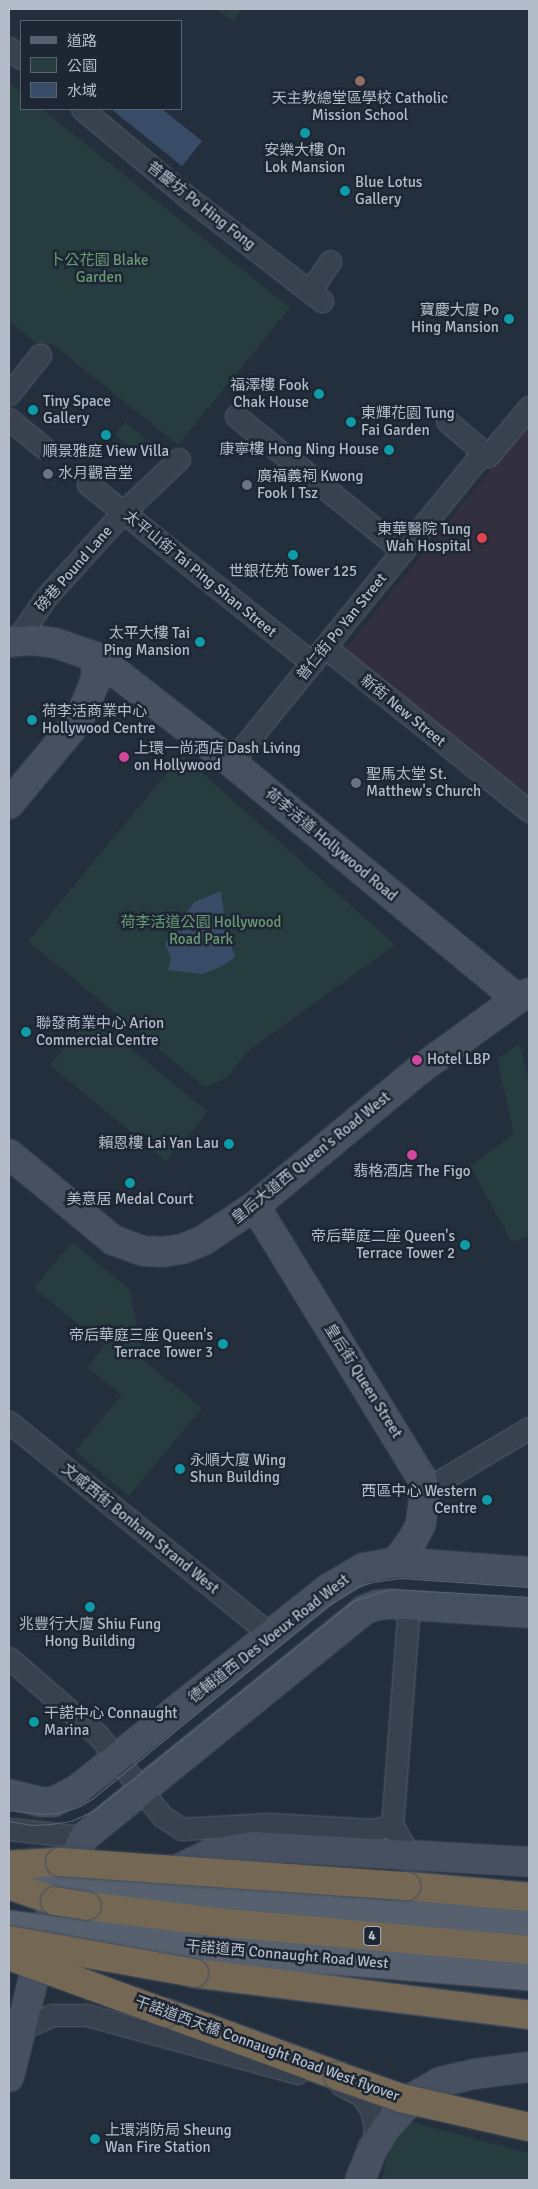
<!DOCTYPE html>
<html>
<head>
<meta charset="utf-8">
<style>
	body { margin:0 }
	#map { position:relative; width:538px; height:2189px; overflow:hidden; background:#242f3e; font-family:Signika,"Noto Sans TC",sans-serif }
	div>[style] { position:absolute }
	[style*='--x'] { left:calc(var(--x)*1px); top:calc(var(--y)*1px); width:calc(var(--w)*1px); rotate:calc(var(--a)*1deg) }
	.medical>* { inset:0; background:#32303f }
	.green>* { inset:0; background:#263c3f }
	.water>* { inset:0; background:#394c67 }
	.roads { filter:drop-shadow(0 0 1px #565f6c) drop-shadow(0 0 1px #565f6c) }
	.street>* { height:21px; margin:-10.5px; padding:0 10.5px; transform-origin:10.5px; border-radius:10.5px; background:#38414e }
	.secondary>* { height:28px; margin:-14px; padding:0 14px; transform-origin:14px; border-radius:14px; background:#465061 }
	.primary>* { height:28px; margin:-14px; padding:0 14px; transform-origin:14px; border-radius:14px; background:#56606e }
	.highway>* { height:28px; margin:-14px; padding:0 14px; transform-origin:14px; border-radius:14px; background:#746855 }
	.tram>* { height:1px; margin:-0.5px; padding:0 0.5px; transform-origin:0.5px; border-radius:0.5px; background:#5a6575 }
	.bridges { filter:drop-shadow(0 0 1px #434c59) drop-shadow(0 0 1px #434c59) }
	.highway-bridge>* { height:28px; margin:-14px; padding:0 14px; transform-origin:14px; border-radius:14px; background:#746855 }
	.dots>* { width:14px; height:14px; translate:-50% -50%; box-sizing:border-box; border:2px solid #1d2633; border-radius:50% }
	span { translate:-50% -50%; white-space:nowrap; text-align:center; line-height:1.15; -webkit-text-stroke:5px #1d2633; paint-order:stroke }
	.shield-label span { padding:1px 4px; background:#1d2633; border:1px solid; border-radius:4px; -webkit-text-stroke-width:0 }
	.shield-label { font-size:14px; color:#b4bcc9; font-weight:700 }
	.poi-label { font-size:15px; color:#b4bcc9 }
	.left { translate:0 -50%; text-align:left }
	.right { translate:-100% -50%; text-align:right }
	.street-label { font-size:15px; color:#b4bcc9 }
	.park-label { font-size:15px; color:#6b9a76 }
	.frame { position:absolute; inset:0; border:10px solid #b4bcc9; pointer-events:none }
	.legend { position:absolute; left:20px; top:20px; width:162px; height:90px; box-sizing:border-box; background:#1d2633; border:1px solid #59626f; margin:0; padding:6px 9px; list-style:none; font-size:15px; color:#b4bcc9 }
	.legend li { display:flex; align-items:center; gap:10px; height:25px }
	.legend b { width:25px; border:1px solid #59626f }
</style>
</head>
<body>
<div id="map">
	<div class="medical">
		<div style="clip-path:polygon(529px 422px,529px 794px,341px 655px)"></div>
	</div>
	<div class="green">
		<div style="clip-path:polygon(216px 9px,242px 9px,233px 21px)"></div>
		<div style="clip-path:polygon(9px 82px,21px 92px,21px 109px,42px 109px,290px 308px,178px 445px,51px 343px,45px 350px,9px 321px)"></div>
		<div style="clip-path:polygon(125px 422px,146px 438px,135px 452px,115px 435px)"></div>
		<div style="clip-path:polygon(182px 755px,395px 945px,248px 1051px,226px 1078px,205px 1087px,28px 941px)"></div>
		<div style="clip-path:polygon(91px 1016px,208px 1112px,166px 1161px,50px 1065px)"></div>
		<div style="clip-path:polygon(519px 1044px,529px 1081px,529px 1237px,512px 1242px,470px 1166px,514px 1134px,497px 1059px)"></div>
		<div style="clip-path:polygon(72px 1242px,130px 1290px,143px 1360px,202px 1408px,129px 1496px,75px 1451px,122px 1395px,87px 1367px,105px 1346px,34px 1288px)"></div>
		<div style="clip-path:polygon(396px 2118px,529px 2153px,529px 2180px,382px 2180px)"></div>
	</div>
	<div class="water">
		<div style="clip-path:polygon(111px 109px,162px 109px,202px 141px,182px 166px)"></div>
		<div style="clip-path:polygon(221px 891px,226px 928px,235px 957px,222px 966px,203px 974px,168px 970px,171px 958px,165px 944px,180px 922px,194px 902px)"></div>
	</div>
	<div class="roads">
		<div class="street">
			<div style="--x:9;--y:48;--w:16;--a:40"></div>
			<div style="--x:82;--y:109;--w:141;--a:39.8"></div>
			<div style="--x:190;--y:199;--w:167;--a:37.7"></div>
			<div style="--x:310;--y:291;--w:36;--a:-56"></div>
			<div style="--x:9;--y:394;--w:50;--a:-51.5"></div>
			<div style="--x:236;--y:416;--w:215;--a:39"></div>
			<div style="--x:9;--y:419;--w:44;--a:39.5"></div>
			<div style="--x:447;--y:421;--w:48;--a:40.7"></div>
			<div style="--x:88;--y:484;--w:287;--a:38.6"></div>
			<div style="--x:16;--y:641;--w:53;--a:-55.7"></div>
			<div style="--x:46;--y:597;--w:115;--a:-47.8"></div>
			<div style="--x:123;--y:512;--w:77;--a:-43.4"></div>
			<div style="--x:325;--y:647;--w:262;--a:38.8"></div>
			<div style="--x:231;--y:762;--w:400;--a:-50.9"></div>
			<div style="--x:483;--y:452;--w:6;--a:39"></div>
			<div style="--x:488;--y:456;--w:64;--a:-50.1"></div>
			<div style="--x:9;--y:1422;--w:338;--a:39.1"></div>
			<div style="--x:425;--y:1490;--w:121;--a:-30.8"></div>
			<div style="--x:409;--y:1605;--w:221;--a:94.4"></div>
			<div style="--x:392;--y:1825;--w:34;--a:60"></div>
			<div style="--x:9;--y:1658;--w:118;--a:40.9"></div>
			<div style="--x:98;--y:1735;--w:103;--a:51.7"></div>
			<div style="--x:162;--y:1816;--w:24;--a:33"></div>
			<div style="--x:182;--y:1829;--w:87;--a:-3.3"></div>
			<div style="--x:269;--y:1824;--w:105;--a:3.3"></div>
			<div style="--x:374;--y:1830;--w:19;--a:-16"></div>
			<div style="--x:9;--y:1829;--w:75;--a:6.1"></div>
			<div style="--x:21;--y:2029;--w:34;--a:-24"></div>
			<div style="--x:52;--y:2015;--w:35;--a:0"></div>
			<div style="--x:87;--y:2015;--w:218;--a:15.4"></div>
			<div style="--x:341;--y:2085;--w:22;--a:27"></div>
			<div style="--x:361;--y:2095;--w:18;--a:56"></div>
			<div style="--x:371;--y:2110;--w:16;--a:76"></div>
			<div style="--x:375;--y:2126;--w:22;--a:95"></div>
		</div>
		<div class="secondary">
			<div style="--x:9;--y:642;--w:22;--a:-5"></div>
			<div style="--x:31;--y:640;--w:24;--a:7"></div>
			<div style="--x:55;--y:643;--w:43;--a:18.9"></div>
			<div style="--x:96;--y:657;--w:171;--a:37.9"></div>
			<div style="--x:231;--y:762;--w:371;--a:39.6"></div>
			<div style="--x:9;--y:804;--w:99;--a:-50.3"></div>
			<div style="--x:72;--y:728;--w:20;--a:-57"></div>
			<div style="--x:83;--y:711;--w:35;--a:-68"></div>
			<div style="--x:96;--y:678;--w:21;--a:-90"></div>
			<div style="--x:9;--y:1154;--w:135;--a:39.6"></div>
			<div style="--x:113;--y:1240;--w:33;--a:20"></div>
			<div style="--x:144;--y:1251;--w:19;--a:3"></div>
			<div style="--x:163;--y:1252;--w:19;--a:-9"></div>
			<div style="--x:182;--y:1249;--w:24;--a:-22"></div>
			<div style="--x:204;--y:1240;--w:61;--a:-33.7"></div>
			<div style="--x:255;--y:1206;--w:213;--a:-39.7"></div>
			<div style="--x:419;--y:1070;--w:121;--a:-35.9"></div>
			<div style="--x:517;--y:999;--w:13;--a:-27"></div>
			<div style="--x:255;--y:1206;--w:320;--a:58.5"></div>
			<div style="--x:422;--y:1479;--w:11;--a:75"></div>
			<div style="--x:425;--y:1490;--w:34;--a:97"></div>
			<div style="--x:421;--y:1524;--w:17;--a:118"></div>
			<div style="--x:413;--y:1539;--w:29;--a:126"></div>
			<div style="--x:9;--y:1794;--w:32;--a:14"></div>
			<div style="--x:40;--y:1802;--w:13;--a:0"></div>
			<div style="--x:53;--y:1802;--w:28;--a:-27"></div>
			<div style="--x:78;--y:1789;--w:320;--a:-38.7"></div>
			<div style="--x:328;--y:1589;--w:41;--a:-31"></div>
			<div style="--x:363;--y:1568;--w:34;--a:-10"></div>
			<div style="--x:396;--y:1562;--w:133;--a:4.3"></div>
			<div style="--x:168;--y:1874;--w:49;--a:-25.5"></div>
			<div style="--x:212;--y:1853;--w:42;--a:-9.7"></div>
			<div style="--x:253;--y:1846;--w:276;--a:3.3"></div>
			<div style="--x:9;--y:2077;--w:153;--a:-76"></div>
			<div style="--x:46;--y:1929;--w:54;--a:-70.6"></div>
			<div style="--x:64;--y:1878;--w:46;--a:-64"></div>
			<div style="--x:84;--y:1837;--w:360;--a:-39"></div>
			<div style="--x:364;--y:1610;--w:14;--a:-21"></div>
			<div style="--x:377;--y:1605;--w:13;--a:-4"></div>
			<div style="--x:390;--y:1604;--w:139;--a:3.7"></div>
			<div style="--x:360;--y:2180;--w:35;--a:-68"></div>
			<div style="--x:373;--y:2148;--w:26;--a:-58"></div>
			<div style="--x:387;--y:2126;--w:40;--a:-47"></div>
			<div style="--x:414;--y:2097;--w:30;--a:-30"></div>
			<div style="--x:440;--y:2082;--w:35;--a:-13"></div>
			<div style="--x:474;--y:2074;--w:55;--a:-7.3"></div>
		</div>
		<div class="primary">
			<div style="--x:18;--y:1869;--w:130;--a:10.6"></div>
			<div style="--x:146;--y:1893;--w:228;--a:5"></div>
			<div style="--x:373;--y:1913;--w:156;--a:3.7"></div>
			<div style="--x:9;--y:1925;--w:206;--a:7"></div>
			<div style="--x:213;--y:1950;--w:317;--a:4.7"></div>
		</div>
		<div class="highway">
			<div style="--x:9;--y:1865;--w:51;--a:-3.4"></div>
			<div style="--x:9;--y:1885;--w:49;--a:19.2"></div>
			<div style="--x:406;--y:1886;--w:123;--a:5.1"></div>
			<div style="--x:87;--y:1906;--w:129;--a:7.1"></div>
			<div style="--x:215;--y:1922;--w:315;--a:5.1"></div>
			<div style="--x:194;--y:1973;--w:338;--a:7.1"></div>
			<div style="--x:166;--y:2013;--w:183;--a:20.1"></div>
		</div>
	</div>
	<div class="tram">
		<div style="--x:9;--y:1810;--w:31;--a:7"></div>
		<div style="--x:40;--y:1814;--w:17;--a:-3"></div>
		<div style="--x:57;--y:1813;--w:22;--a:-16"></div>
		<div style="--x:78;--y:1807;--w:16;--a:-30"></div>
		<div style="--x:92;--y:1799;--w:304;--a:-39.4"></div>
		<div style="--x:327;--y:1606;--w:36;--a:-32"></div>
		<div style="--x:357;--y:1587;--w:16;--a:-18"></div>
		<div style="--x:372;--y:1582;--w:29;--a:-8"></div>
		<div style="--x:401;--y:1578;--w:128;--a:4"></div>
		<div style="--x:9;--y:1821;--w:23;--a:10"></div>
		<div style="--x:32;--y:1825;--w:19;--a:-3"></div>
		<div style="--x:51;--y:1824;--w:20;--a:-9"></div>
		<div style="--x:71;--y:1821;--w:24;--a:-24"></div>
		<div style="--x:93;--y:1811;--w:334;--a:-38.9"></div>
		<div style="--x:353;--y:1601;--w:40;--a:-18"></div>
		<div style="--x:391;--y:1589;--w:138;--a:3.3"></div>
	</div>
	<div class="bridges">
		<div class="highway-bridge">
			<div style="--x:60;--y:1862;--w:347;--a:4"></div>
			<div style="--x:55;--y:1901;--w:32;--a:9"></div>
			<div style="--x:9;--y:1940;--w:188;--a:10.1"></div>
			<div style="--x:9;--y:1956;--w:167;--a:20"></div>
			<div style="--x:338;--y:2076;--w:67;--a:19.2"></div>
			<div style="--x:401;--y:2098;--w:131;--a:12.8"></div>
		</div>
	</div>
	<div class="dots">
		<div style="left:360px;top:81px;background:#8d6e63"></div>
		<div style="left:305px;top:133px;background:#0f9aa8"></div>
		<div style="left:345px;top:191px;background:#0f9aa8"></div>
		<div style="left:509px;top:319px;background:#0f9aa8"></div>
		<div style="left:319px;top:394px;background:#0f9aa8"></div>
		<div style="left:33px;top:410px;background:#0f9aa8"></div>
		<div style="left:351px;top:422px;background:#0f9aa8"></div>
		<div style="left:106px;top:435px;background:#0f9aa8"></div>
		<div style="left:389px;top:450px;background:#0f9aa8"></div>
		<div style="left:48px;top:474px;background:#6b7280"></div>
		<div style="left:247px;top:485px;background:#6b7280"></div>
		<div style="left:482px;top:538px;background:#e0444e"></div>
		<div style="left:293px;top:555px;background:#0f9aa8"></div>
		<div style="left:200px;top:642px;background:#0f9aa8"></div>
		<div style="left:32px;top:720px;background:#0f9aa8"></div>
		<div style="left:124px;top:757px;background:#d1479c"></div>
		<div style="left:356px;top:783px;background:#6b7280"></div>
		<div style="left:26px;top:1032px;background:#0f9aa8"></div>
		<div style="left:417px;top:1060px;background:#d1479c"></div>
		<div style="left:229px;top:1144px;background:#0f9aa8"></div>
		<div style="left:412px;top:1155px;background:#d1479c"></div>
		<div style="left:130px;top:1183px;background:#0f9aa8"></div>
		<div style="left:465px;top:1245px;background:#0f9aa8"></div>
		<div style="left:223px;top:1344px;background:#0f9aa8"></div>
		<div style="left:180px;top:1469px;background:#0f9aa8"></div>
		<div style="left:487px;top:1500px;background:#0f9aa8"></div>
		<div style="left:90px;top:1607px;background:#0f9aa8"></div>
		<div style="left:34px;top:1722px;background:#0f9aa8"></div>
		<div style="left:95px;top:2139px;background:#0f9aa8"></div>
	</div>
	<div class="shield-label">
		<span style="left:372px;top:1936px">4</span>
	</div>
	<div class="poi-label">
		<span style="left:360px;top:107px">天主教總堂區學校 Catholic<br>Mission School</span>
		<span style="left:305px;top:159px">安樂大樓 On<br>Lok Mansion</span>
		<span class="left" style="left:355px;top:191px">Blue Lotus<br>Gallery</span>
		<span class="right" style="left:499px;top:319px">寶慶大廈 Po<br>Hing Mansion</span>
		<span class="right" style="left:309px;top:394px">福澤樓 Fook<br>Chak House</span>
		<span class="left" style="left:43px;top:410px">Tiny Space<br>Gallery</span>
		<span class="left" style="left:361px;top:422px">東輝花園 Tung<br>Fai Garden</span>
		<span class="right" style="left:379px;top:450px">康寧樓 Hong Ning House</span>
		<span style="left:106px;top:452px">順景雅庭 View Villa</span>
		<span class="left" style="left:58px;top:474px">水月觀音堂</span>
		<span class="left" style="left:257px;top:485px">廣福義祠 Kwong<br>Fook I Tsz</span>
		<span class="right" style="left:471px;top:538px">東華醫院 Tung<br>Wah Hospital</span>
		<span style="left:293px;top:572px">世銀花苑 Tower 125</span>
		<span class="right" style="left:190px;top:642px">太平大樓 Tai<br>Ping Mansion</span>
		<span class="left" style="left:42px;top:720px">荷李活商業中心<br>Hollywood Centre</span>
		<span class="left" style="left:134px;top:757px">上環一尚酒店 Dash Living<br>on Hollywood</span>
		<span class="left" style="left:366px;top:783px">聖馬太堂 St.<br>Matthew's Church</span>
		<span class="left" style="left:36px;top:1032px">聯發商業中心 Arion<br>Commercial Centre</span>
		<span class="left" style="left:427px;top:1060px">Hotel LBP</span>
		<span class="right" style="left:219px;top:1144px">賴恩樓 Lai Yan Lau</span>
		<span style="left:412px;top:1172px">翡格酒店 The Figo</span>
		<span style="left:130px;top:1200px">美意居 Medal Court</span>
		<span class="right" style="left:455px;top:1245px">帝后華庭二座 Queen's<br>Terrace Tower 2</span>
		<span class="right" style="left:213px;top:1344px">帝后華庭三座 Queen's<br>Terrace Tower 3</span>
		<span class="left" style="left:190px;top:1469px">永順大廈 Wing<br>Shun Building</span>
		<span class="right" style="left:477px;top:1500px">西區中心 Western<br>Centre</span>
		<span style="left:90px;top:1633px">兆豐行大廈 Shiu Fung<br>Hong Building</span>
		<span class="left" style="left:44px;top:1722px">干諾中心 Connaught<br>Marina</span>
		<span class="left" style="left:105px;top:2139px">上環消防局 Sheung<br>Wan Fire Station</span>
	</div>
	<div class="street-label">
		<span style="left:201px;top:206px;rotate:38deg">普慶坊 Po Hing Fong</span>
		<span style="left:74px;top:569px;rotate:-49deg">磅巷 Pound Lane</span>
		<span style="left:200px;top:574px;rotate:39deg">太平山街 Tai Ping Shan Street</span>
		<span style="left:342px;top:627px;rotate:-51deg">普仁街 Po Yan Street</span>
		<span style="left:403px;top:711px;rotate:39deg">新街 New Street</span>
		<span style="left:331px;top:845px;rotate:40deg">荷李活道 Hollywood Road</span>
		<span style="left:311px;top:1158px;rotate:-39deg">皇后大道西 Queen's Road West</span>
		<span style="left:363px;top:1381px;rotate:58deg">皇后街 Queen Street</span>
		<span style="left:140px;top:1529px;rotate:39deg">文咸西街 Bonham Strand West</span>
		<span style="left:269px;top:1639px;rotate:-38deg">德輔道西 Des Voeux Road West</span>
		<span style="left:287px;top:1955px;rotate:5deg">干諾道西 Connaught Road West</span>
		<span style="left:267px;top:2049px;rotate:20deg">干諾道西天橋 Connaught Road West flyover</span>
	</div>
	<div class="park-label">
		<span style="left:99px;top:269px">卜公花園 Blake<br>Garden</span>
		<span style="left:201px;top:931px">荷李活道公園 Hollywood<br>Road Park</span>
	</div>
	<div class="frame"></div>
	<ul class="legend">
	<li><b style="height:6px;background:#56606e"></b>道路</li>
	<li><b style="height:14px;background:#263c3f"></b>公園</li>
	<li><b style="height:14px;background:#394c67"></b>水域</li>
	</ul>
</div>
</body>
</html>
